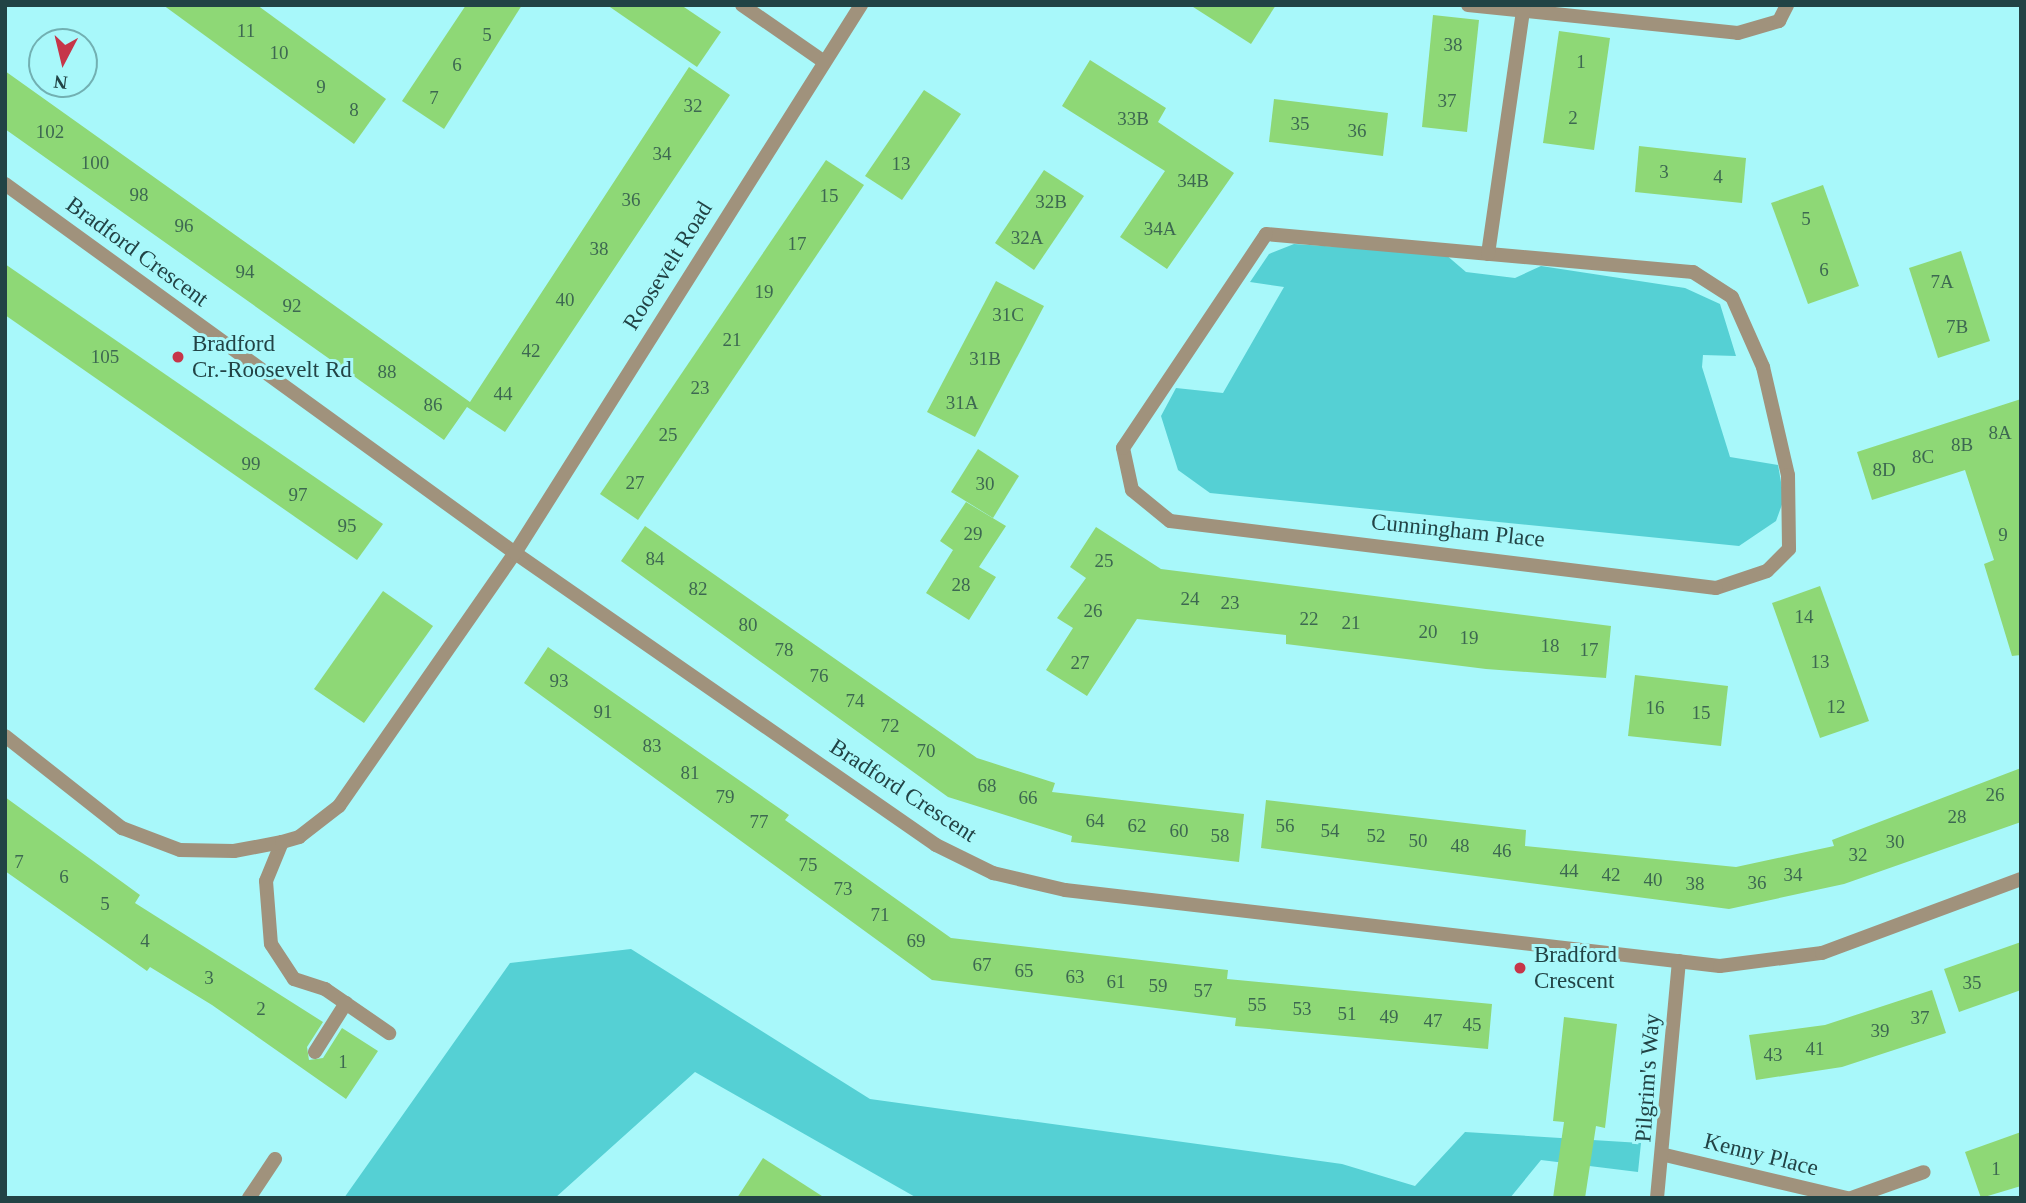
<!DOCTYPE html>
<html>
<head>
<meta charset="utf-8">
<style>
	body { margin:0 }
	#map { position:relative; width:2026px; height:1203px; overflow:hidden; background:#a8f8fa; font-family:Georgia,serif }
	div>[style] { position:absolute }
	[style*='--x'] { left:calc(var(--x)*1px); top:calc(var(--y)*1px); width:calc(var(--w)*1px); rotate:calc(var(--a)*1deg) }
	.green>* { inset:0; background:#55d0d4 }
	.building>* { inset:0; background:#8ed876 }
	.service>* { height:14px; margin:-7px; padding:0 7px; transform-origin:7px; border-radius:7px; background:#a0927c }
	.minor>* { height:14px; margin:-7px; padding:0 7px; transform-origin:7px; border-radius:7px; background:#a0927c }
	.dots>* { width:19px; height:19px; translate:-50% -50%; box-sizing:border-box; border:4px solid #a8f8fa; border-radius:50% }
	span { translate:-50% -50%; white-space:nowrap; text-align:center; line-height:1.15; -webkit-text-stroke:6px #a8f8fa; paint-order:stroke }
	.number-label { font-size:19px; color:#3d6851 }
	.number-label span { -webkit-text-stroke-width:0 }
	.street-label { font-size:23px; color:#224345 }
	.poi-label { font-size:23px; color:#224345 }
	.left { translate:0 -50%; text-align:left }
	.frame { position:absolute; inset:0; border:7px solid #224345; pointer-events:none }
	.north { position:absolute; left:28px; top:28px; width:70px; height:70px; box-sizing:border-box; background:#a8f8fa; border:2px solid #72b0b2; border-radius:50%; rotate:187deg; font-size:19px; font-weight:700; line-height:28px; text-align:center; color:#224345 }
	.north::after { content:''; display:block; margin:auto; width:24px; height:32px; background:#c63649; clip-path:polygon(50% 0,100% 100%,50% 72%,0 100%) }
</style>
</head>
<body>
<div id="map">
	<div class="green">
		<div style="clip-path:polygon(1294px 244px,1445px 254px,1466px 272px,1515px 278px,1541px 266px,1685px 288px,1720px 304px,1736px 356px,1703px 355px,1702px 367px,1730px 457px,1778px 465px,1784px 499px,1776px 521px,1739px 546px,1210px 493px,1178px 470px,1161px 416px,1176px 388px,1223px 393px,1284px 287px,1250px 282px,1269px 254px)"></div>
		<div style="clip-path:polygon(631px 949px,870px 1099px,1342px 1164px,1415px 1186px,1465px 1132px,1641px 1143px,1638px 1172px,1541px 1160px,1510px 1198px,917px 1198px,695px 1072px,555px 1198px,344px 1198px,510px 963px)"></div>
	</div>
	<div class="building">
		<div style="clip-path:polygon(163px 5px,257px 5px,386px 99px,354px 144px)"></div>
		<div style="clip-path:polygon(466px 5px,522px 5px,444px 129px,402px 101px)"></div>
		<div style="clip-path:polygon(607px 5px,681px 5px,721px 32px,697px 67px)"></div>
		<div style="clip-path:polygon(1190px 5px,1276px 5px,1251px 44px)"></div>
		<div style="clip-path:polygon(1433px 15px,1479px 20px,1467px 132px,1422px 127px)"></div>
		<div style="clip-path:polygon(1559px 31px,1610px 38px,1594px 150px,1543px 143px)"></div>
		<div style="clip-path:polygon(1090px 60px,1166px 108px,1158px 122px,1234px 173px,1167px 269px,1120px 237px,1165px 171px,1062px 106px)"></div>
		<div style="clip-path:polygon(689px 67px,730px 95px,505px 432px,467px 407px,444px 440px,5px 129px,5px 71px,470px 402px)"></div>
		<div style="clip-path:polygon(924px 90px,961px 114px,902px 200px,865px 176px)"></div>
		<div style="clip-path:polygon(1274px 99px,1388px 113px,1383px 156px,1269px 142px)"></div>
		<div style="clip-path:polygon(1639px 146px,1746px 158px,1742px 203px,1635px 192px)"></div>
		<div style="clip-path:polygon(826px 160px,864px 185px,638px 520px,600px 494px)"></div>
		<div style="clip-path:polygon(1044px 170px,1084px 196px,1034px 270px,995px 243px)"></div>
		<div style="clip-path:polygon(1823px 185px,1859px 286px,1808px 304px,1771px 203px)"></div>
		<div style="clip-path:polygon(1961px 251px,1990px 341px,1938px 358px,1909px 268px)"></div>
		<div style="clip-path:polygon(5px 264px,383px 524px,357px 560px,5px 315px)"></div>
		<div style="clip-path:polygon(996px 281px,1044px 306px,975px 437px,927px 412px)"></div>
		<div style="clip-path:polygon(2021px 399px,2021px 655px,2012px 656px,1984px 564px,1994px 560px,1965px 470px,1872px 500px,1857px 452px)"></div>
		<div style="clip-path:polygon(978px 449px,1019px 476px,993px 518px,951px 492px)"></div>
		<div style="clip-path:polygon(966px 502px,1006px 526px,979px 567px,996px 577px,969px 620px,926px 593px,953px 550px,966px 559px,940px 541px)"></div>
		<div style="clip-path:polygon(645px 526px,977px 758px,1055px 783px,1052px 792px,1244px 814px,1239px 862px,1071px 842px,1072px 836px,948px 797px,621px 561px)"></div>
		<div style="clip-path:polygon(1096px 527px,1161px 569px,1611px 626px,1606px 678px,1486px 669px,1286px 644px,1286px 635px,1137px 619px,1087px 696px,1046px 670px,1073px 628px,1057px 618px,1086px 578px,1070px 567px)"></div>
		<div style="clip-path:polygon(1820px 586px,1869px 721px,1820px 738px,1772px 603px)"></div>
		<div style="clip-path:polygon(383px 591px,433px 626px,364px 723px,314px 689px)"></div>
		<div style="clip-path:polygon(548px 647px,789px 815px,785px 820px,951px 938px,1228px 970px,1227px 979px,1492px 1004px,1488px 1049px,1235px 1026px,1236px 1018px,932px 980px,524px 683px)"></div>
		<div style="clip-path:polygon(1635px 675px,1728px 686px,1721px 746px,1628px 736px)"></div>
		<div style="clip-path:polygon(2021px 768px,2021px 822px,1844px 884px,1729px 909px,1261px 848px,1266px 800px,1526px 830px,1525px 846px,1736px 867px,1834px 846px,1832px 840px)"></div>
		<div style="clip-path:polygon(5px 797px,140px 895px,135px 903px,323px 1022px,307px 1047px,309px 1060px,323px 1058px,342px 1028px,378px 1051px,346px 1099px,212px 1005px,150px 967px,147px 971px,5px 871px)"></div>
		<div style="clip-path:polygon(2021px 942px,2021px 990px,1959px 1012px,1944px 969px)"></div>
		<div style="clip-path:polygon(1932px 990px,1946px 1033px,1842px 1067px,1756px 1080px,1749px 1035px,1825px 1025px)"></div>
		<div style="clip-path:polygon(1564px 1017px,1617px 1024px,1605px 1128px,1596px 1126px,1585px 1198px,1553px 1198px,1564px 1122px,1553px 1121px)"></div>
		<div style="clip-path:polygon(2021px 1132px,2021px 1186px,1981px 1198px,1965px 1152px)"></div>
		<div style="clip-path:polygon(763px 1158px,825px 1198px,737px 1198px)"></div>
	</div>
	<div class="service">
		<div style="--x:1468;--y:5;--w:271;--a:5.9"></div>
		<div style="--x:1738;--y:33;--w:43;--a:-16.3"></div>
		<div style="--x:1779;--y:21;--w:18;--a:-63"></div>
		<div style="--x:282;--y:842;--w:42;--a:112.3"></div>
		<div style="--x:266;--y:881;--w:63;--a:85.5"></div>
		<div style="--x:271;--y:944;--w:42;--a:56.7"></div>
		<div style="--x:294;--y:979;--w:33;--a:18"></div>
		<div style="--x:325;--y:989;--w:78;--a:34.5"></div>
		<div style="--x:315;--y:1052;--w:58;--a:-57.7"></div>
	</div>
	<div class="minor">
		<div style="--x:742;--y:5;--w:98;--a:34.7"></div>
		<div style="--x:5;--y:184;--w:629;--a:35.89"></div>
		<div style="--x:515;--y:553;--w:512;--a:34.74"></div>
		<div style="--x:936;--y:845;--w:64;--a:26.2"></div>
		<div style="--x:993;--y:873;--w:74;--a:13.3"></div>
		<div style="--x:1065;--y:890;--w:659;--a:6.62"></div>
		<div style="--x:1720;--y:966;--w:103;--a:-7.3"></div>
		<div style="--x:1822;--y:953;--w:212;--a:-20.4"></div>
		<div style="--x:1266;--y:234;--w:429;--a:5.1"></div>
		<div style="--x:1693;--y:272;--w:46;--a:32.7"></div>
		<div style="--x:1732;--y:297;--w:77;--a:66.1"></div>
		<div style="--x:1763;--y:367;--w:111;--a:77"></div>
		<div style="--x:1788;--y:475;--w:74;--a:89.2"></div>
		<div style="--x:1789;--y:549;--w:31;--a:135"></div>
		<div style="--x:1767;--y:571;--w:54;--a:161.6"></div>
		<div style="--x:1716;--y:588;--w:550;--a:-173"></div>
		<div style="--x:1170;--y:521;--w:49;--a:-140.8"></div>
		<div style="--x:1132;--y:490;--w:43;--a:-102.1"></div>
		<div style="--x:1123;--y:448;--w:257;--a:-56.2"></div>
		<div style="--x:1488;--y:254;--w:252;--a:-81.8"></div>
		<div style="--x:5;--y:736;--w:149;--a:38.2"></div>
		<div style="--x:122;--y:828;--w:62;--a:20.8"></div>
		<div style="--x:180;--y:850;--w:54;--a:1.1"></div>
		<div style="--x:234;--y:851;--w:49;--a:-10.6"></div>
		<div style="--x:282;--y:842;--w:18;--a:-16"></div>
		<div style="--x:299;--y:837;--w:51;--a:-37.8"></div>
		<div style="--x:339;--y:806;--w:308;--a:-55.2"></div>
		<div style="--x:515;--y:553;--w:648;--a:-57.73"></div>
		<div style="--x:1665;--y:1155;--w:187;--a:13.3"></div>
		<div style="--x:249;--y:1198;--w:47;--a:-56.3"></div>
		<div style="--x:1657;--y:1198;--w:238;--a:-84.7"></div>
		<div style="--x:1851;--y:1198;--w:77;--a:-19.6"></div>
	</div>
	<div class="dots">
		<div style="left:178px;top:357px;background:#c63649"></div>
		<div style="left:1520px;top:968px;background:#c63649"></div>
	</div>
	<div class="number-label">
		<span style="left:246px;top:31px">11</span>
		<span style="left:487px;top:35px">5</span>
		<span style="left:1453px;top:45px">38</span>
		<span style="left:279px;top:53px">10</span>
		<span style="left:1581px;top:62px">1</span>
		<span style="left:457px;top:65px">6</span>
		<span style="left:321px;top:87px">9</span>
		<span style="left:434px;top:98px">7</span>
		<span style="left:1447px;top:101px">37</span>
		<span style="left:693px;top:106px">32</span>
		<span style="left:354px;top:110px">8</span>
		<span style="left:1573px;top:118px">2</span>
		<span style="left:1133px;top:119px">33B</span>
		<span style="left:1300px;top:124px">35</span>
		<span style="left:1357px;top:131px">36</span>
		<span style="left:50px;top:132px">102</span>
		<span style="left:662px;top:154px">34</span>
		<span style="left:95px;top:163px">100</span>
		<span style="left:901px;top:164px">13</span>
		<span style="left:1664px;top:172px">3</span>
		<span style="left:1718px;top:177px">4</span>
		<span style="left:1193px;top:181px">34B</span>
		<span style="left:139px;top:195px">98</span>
		<span style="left:829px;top:196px">15</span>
		<span style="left:631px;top:200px">36</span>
		<span style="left:1051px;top:202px">32B</span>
		<span style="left:1806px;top:219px">5</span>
		<span style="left:184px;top:226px">96</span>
		<span style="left:1160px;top:229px">34A</span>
		<span style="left:1027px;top:238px">32A</span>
		<span style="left:797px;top:244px">17</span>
		<span style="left:599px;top:249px">38</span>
		<span style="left:1824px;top:270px">6</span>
		<span style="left:245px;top:272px">94</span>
		<span style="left:1942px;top:282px">7A</span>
		<span style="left:764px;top:292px">19</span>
		<span style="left:565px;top:300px">40</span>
		<span style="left:292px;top:306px">92</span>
		<span style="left:1008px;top:315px">31C</span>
		<span style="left:1957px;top:327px">7B</span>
		<span style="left:732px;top:340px">21</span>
		<span style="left:531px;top:351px">42</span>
		<span style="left:105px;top:357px">105</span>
		<span style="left:985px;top:359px">31B</span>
		<span style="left:387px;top:372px">88</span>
		<span style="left:700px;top:388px">23</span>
		<span style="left:503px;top:394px">44</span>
		<span style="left:962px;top:403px">31A</span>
		<span style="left:433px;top:405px">86</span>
		<span style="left:2000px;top:433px">8A</span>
		<span style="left:668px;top:435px">25</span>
		<span style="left:1962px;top:445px">8B</span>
		<span style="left:1923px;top:457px">8C</span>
		<span style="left:251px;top:464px">99</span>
		<span style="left:1884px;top:470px">8D</span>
		<span style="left:635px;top:483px">27</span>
		<span style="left:985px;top:484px">30</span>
		<span style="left:298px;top:495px">97</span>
		<span style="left:347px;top:526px">95</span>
		<span style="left:973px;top:534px">29</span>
		<span style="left:2003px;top:535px">9</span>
		<span style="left:655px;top:559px">84</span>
		<span style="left:1104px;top:561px">25</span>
		<span style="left:961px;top:585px">28</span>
		<span style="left:698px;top:589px">82</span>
		<span style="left:1190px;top:599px">24</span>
		<span style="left:1230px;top:603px">23</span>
		<span style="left:1093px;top:611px">26</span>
		<span style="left:1804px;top:617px">14</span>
		<span style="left:1309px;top:619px">22</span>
		<span style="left:1351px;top:623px">21</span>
		<span style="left:748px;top:625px">80</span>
		<span style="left:1428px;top:632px">20</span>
		<span style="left:1469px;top:638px">19</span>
		<span style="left:1550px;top:646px">18</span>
		<span style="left:784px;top:650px">78</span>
		<span style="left:1589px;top:650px">17</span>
		<span style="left:1820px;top:662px">13</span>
		<span style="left:1080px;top:663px">27</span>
		<span style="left:819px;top:676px">76</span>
		<span style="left:559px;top:681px">93</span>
		<span style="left:855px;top:701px">74</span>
		<span style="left:1836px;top:707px">12</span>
		<span style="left:1655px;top:708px">16</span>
		<span style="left:603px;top:712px">91</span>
		<span style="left:1701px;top:713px">15</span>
		<span style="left:890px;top:726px">72</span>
		<span style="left:652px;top:746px">83</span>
		<span style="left:926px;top:751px">70</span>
		<span style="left:690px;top:773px">81</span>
		<span style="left:987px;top:786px">68</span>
		<span style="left:1995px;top:795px">26</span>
		<span style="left:725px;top:797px">79</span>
		<span style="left:1028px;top:798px">66</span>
		<span style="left:1957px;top:817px">28</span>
		<span style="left:1095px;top:821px">64</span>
		<span style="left:759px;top:822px">77</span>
		<span style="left:1137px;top:826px">62</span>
		<span style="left:1285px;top:826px">56</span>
		<span style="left:1179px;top:831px">60</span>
		<span style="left:1330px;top:831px">54</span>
		<span style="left:1220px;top:836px">58</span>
		<span style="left:1376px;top:836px">52</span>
		<span style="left:1418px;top:841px">50</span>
		<span style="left:1895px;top:842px">30</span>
		<span style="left:1460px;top:846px">48</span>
		<span style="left:1502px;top:851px">46</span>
		<span style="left:1858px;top:855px">32</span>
		<span style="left:19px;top:862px">7</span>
		<span style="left:808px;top:865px">75</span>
		<span style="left:1569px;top:871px">44</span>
		<span style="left:1611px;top:875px">42</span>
		<span style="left:1793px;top:875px">34</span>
		<span style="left:64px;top:877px">6</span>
		<span style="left:1653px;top:880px">40</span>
		<span style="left:1757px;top:883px">36</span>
		<span style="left:1695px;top:884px">38</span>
		<span style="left:843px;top:889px">73</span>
		<span style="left:105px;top:904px">5</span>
		<span style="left:880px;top:915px">71</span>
		<span style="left:145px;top:941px">4</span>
		<span style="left:916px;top:941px">69</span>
		<span style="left:982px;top:965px">67</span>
		<span style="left:1024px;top:971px">65</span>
		<span style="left:1075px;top:977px">63</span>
		<span style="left:209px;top:978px">3</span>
		<span style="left:1116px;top:982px">61</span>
		<span style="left:1972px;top:983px">35</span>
		<span style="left:1158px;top:986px">59</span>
		<span style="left:1203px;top:991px">57</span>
		<span style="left:1257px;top:1005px">55</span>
		<span style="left:261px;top:1009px">2</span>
		<span style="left:1302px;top:1009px">53</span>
		<span style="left:1347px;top:1014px">51</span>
		<span style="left:1389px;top:1017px">49</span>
		<span style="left:1920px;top:1018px">37</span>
		<span style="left:1433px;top:1021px">47</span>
		<span style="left:1472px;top:1025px">45</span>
		<span style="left:1880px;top:1031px">39</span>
		<span style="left:1815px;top:1049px">41</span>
		<span style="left:1773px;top:1055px">43</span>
		<span style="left:343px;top:1062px">1</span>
		<span style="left:1996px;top:1169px">1</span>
	</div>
	<div class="street-label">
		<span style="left:137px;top:252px;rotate:36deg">Bradford Crescent</span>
		<span style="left:668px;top:266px;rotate:-58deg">Roosevelt Road</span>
		<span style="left:1458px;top:531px;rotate:6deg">Cunningham Place</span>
		<span style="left:903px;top:791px;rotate:33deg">Bradford Crescent</span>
		<span style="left:1648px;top:1078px;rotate:-86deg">Pilgrim's Way</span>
		<span style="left:1761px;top:1155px;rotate:14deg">Kenny Place</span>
	</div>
	<div class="poi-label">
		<span class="left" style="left:192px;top:357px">Bradford<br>Cr.-Roosevelt Rd</span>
		<span class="left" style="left:1534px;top:968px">Bradford<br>Crescent</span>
	</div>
	<div class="frame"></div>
	<div class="north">N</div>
</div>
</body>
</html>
